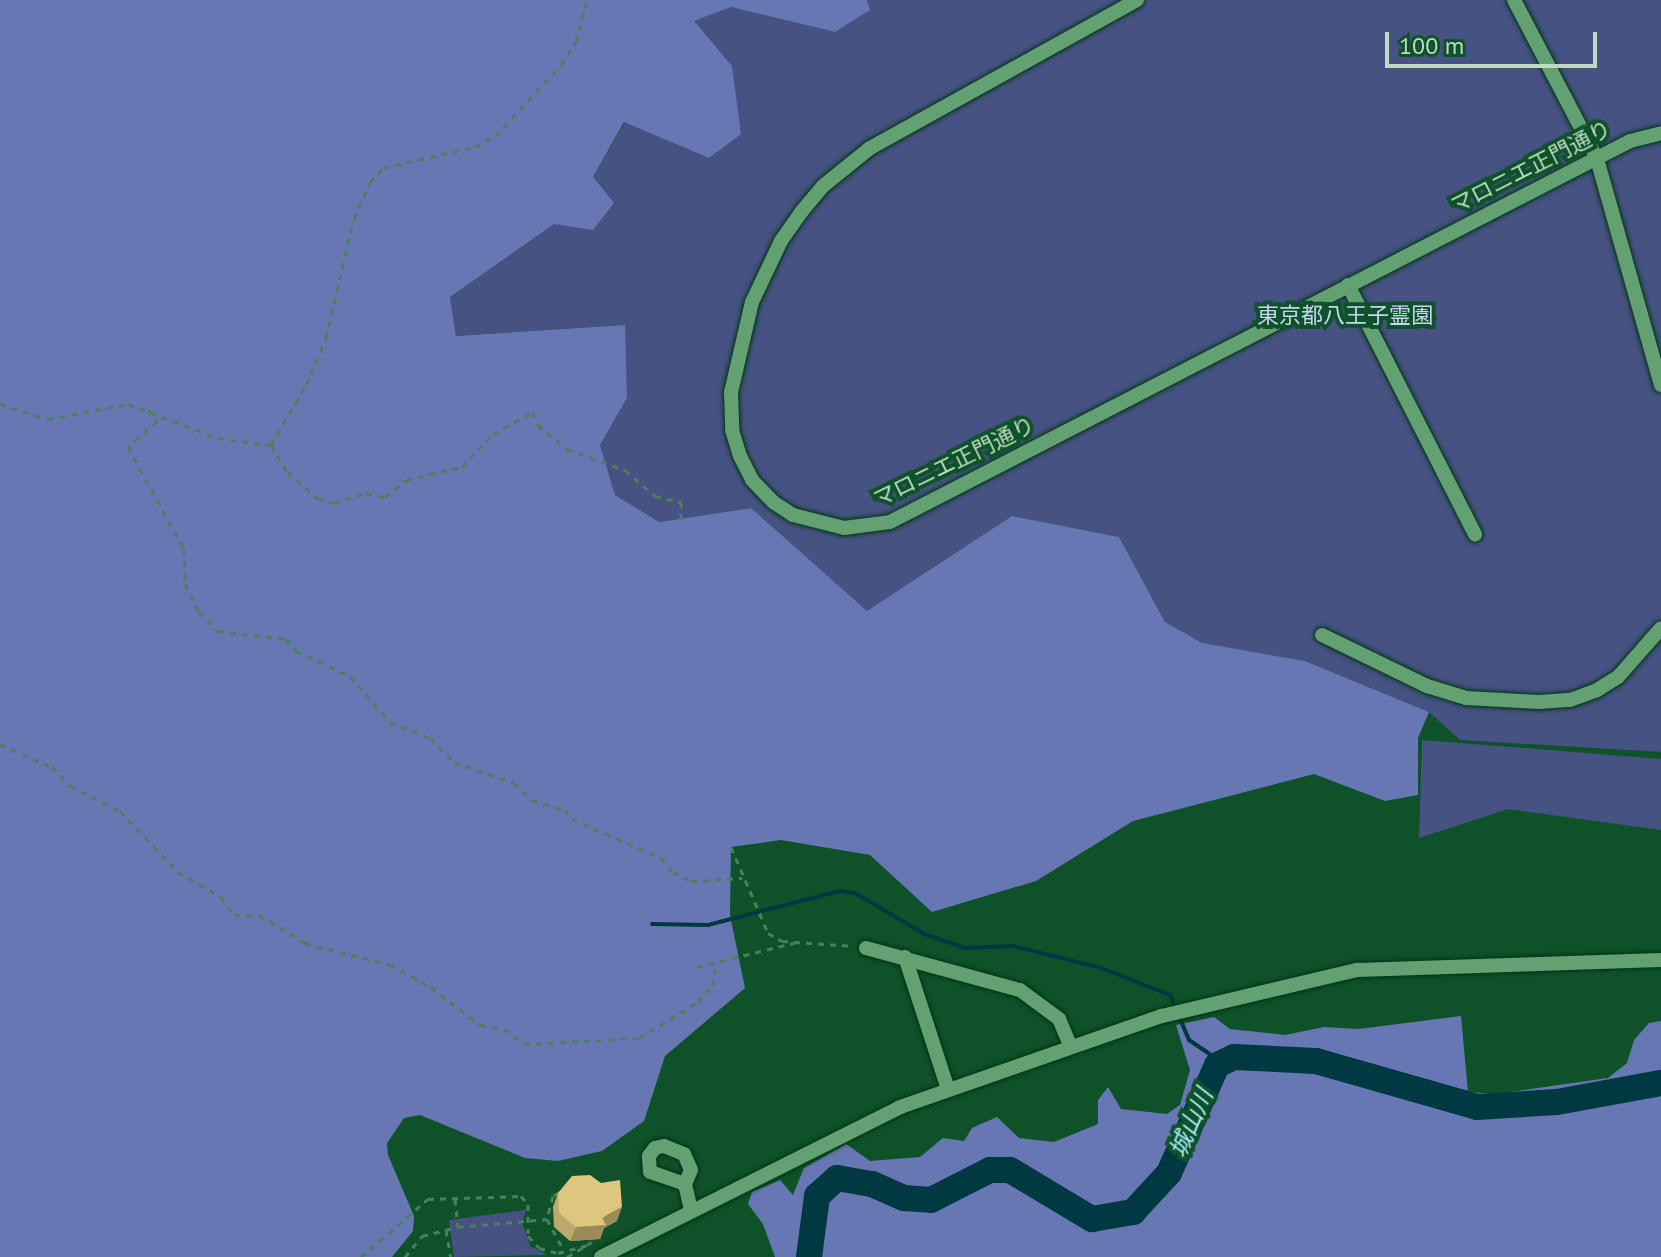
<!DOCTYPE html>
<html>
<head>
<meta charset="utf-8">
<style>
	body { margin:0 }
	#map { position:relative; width:1661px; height:1257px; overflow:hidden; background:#0f5229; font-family:"PT Sans","Noto Sans JP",sans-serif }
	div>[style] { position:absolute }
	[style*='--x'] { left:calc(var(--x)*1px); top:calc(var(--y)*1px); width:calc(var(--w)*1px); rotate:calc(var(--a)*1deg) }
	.green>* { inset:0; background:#455282 }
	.forest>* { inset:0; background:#6777b3 }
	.stream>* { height:4px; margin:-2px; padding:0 2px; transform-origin:2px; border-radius:2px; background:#003942 }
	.river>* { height:26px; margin:-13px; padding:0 13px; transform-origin:13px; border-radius:13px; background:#003942 }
	.path>* { height:3px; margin-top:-1.5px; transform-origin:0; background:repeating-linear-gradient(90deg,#4a805d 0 6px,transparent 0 12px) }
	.roads { filter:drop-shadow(0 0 2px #013516) drop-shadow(0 0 2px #013516) }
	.minor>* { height:14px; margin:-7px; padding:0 7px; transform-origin:7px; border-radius:7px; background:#63a173 }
	.wall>* { inset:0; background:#bfaa6d }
	.shaded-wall>* { inset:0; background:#9b8b59 }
	.building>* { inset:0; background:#dec67f }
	span { translate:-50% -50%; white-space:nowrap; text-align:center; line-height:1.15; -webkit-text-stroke:8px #0f5229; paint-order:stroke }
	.street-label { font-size:22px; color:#bcdbc2 }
	.park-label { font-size:22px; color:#c7d2f5 }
	.water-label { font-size:24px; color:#a4ecfb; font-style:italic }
	.scale { position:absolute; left:1385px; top:32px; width:212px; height:36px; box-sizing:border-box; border:4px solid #bcdbc2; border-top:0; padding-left:10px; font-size:24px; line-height:28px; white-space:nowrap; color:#bcdbc2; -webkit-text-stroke:6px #0f5229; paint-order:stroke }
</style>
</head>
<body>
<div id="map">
	<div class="green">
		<div style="clip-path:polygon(867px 0,1661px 0,1661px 752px,1460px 740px,1429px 712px,1305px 661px,1202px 644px,1165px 622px,1119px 537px,1012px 516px,867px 612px,751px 508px,658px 522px,615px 495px,600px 445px,627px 398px,624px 325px,456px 336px,450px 297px,554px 224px,593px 177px,625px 122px,709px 158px,732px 66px,693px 21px,731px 7px,835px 32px,869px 10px)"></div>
		<div style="clip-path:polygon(1422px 740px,1661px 759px,1661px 830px,1508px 809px,1419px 838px)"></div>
		<div style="clip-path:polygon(526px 1210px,522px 1222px,530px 1246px,547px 1255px,454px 1257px,449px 1220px)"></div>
	</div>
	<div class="forest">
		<div style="clip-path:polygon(0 0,867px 0,870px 10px,835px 32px,731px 7px,694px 21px,732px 66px,741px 134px,709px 158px,624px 122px,593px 177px,614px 203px,593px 230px,554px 224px,450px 297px,456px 336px,625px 325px,627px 398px,600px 445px,615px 495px,659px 522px,751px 508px,867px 611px,1012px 516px,1119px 537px,1165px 622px,1202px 643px,1305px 661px,1429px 712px,1418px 738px,1418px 795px,1385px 801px,1314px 774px,1133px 821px,1036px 881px,932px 912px,870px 855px,781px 840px,731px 847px,730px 915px,745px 988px,665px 1056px,644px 1121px,602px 1151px,558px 1161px,525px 1158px,420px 1115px,404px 1118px,387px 1143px,388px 1155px,414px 1216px,413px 1231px,392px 1257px,0 1257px)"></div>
		<div style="clip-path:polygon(1461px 1016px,1468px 1092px,1496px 1094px,1608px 1078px,1627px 1063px,1634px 1040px,1649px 1023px,1661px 1021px,1661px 1257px,775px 1257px,763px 1224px,748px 1204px,752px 1192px,780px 1180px,793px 1195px,804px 1168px,846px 1144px,870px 1161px,920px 1157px,943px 1138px,964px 1141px,972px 1128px,997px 1117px,1019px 1138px,1054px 1142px,1098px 1124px,1098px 1100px,1108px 1087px,1121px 1109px,1167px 1114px,1180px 1105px,1190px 1070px,1176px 1025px,1214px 1017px,1230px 1029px,1285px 1035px,1324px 1027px,1359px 1029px)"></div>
	</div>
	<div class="stream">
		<div style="--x:652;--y:924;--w:56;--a:1"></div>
		<div style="--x:708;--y:925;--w:135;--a:-14.5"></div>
		<div style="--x:839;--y:891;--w:16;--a:7"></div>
		<div style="--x:855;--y:893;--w:80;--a:30.7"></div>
		<div style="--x:924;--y:934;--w:43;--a:18.9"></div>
		<div style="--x:965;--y:948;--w:48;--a:-2.4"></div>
		<div style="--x:1013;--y:946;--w:91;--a:14"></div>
		<div style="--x:1101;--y:968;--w:74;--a:21.4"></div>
		<div style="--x:1170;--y:995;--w:49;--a:67.1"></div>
		<div style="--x:1189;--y:1040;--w:41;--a:34.1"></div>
	</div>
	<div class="river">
		<div style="--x:809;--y:1257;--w:62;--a:-82.5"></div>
		<div style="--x:817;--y:1196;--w:27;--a:-42"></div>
		<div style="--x:837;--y:1178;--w:36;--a:10"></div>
		<div style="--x:872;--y:1184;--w:35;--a:24"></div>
		<div style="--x:904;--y:1198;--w:27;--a:4"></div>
		<div style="--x:931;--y:1200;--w:66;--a:-27"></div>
		<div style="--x:990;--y:1170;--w:20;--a:0"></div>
		<div style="--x:1010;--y:1170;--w:96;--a:30.9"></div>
		<div style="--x:1092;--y:1219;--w:42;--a:-9.7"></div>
		<div style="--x:1133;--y:1212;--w:53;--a:-47.3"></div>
		<div style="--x:1169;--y:1173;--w:118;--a:-66"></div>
		<div style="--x:1217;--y:1065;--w:19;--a:-25"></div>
		<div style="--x:1234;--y:1057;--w:82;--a:2.8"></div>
		<div style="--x:1316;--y:1061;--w:167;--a:15.9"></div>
		<div style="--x:1477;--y:1107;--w:80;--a:-3.6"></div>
		<div style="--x:1557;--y:1102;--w:106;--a:-10.4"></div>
	</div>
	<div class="path">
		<div style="--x:0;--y:404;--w:50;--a:17.4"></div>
		<div style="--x:48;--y:419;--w:81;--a:-10.6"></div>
		<div style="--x:128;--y:404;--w:96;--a:20.7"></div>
		<div style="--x:218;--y:438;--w:53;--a:7.5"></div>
		<div style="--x:148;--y:409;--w:15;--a:53"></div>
		<div style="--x:157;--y:421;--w:39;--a:138"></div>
		<div style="--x:128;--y:447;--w:116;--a:61.2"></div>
		<div style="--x:184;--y:549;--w:35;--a:88"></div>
		<div style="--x:185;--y:584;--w:31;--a:63"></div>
		<div style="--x:199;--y:612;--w:27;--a:45"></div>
		<div style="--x:218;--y:631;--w:68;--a:6.7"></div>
		<div style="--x:286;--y:639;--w:16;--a:50"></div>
		<div style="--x:296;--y:651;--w:60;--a:24.8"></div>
		<div style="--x:350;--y:676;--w:61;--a:49"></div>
		<div style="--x:390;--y:722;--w:43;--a:21.8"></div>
		<div style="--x:430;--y:738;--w:34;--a:45"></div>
		<div style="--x:454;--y:762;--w:64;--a:19.3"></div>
		<div style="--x:514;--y:783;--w:25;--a:43"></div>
		<div style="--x:532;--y:800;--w:34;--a:17"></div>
		<div style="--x:565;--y:810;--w:11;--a:52"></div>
		<div style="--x:572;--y:819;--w:97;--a:23.7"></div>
		<div style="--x:661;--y:858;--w:18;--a:49"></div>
		<div style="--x:673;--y:872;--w:20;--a:27"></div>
		<div style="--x:691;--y:881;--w:51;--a:-3.4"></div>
		<div style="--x:271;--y:445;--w:69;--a:-59.7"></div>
		<div style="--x:306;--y:385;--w:51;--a:-66.9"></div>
		<div style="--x:326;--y:338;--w:122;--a:-76.8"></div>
		<div style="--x:354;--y:219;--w:40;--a:-66.6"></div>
		<div style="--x:370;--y:182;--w:19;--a:-47"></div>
		<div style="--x:383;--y:168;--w:94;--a:-12.9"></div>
		<div style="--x:475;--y:147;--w:23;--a:-29"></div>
		<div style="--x:495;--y:136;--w:97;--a:-47.1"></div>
		<div style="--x:561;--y:65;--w:27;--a:-57"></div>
		<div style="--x:576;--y:42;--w:43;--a:-75.3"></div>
		<div style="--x:271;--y:445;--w:31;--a:59"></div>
		<div style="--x:287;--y:472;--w:40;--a:41"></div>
		<div style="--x:317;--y:498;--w:18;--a:16"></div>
		<div style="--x:334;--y:503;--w:34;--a:-17"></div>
		<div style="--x:366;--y:493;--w:19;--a:12"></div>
		<div style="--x:385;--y:497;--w:27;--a:-39"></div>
		<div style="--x:406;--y:480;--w:57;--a:-13.1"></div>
		<div style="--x:462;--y:467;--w:45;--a:-46.8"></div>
		<div style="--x:493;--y:434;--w:46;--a:-28.8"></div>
		<div style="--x:533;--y:412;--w:14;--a:69"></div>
		<div style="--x:538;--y:425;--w:38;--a:40"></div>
		<div style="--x:567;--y:449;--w:62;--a:19.9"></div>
		<div style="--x:625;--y:470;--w:40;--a:41"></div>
		<div style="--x:655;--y:496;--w:27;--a:13"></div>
		<div style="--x:681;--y:502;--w:18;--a:90"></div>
		<div style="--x:0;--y:744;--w:57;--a:23.9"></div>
		<div style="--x:52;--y:767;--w:26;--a:47"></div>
		<div style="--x:70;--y:786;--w:56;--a:26.6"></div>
		<div style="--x:120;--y:811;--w:84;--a:46.4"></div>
		<div style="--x:178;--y:872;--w:50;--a:30.2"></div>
		<div style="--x:221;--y:897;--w:22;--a:54"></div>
		<div style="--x:234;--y:915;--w:25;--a:0"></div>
		<div style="--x:259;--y:915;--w:54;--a:31.3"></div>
		<div style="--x:305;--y:943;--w:88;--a:14.5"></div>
		<div style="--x:390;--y:965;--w:47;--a:28.2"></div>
		<div style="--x:431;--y:987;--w:62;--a:37.8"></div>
		<div style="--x:480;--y:1025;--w:24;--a:9"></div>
		<div style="--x:504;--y:1029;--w:25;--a:37"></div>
		<div style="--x:524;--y:1044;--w:115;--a:-3"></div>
		<div style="--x:639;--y:1038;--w:69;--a:-31.4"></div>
		<div style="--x:698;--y:1002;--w:21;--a:-49"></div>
		<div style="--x:712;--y:986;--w:23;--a:-80"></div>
		<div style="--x:731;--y:847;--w:94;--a:66.7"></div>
		<div style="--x:768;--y:933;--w:16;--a:30"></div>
		<div style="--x:782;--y:941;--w:72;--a:4"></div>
		<div style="--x:697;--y:967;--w:103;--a:-14"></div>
		<div style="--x:559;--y:1192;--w:7;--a:146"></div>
		<div style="--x:553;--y:1196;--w:24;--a:105"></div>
		<div style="--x:547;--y:1219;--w:36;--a:62"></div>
		<div style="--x:455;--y:1199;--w:28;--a:84"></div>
		<div style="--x:446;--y:1230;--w:27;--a:80"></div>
		<div style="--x:361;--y:1257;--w:89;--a:-40.9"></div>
		<div style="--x:428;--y:1199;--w:93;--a:-1.8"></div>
		<div style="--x:521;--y:1196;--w:11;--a:49"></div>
		<div style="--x:528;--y:1204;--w:32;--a:90"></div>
		<div style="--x:528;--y:1236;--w:16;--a:47"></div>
		<div style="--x:539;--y:1248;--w:20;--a:15"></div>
		<div style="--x:558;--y:1253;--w:31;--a:-15"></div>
		<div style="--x:405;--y:1257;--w:27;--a:-51"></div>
		<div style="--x:422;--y:1236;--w:37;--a:-14"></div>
		<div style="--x:458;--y:1227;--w:89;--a:-5.1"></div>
		<div style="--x:567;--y:1257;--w:29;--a:-31"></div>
	</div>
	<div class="roads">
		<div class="minor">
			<div style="--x:1137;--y:0;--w:305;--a:151"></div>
			<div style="--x:870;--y:148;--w:60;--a:141"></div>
			<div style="--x:823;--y:186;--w:33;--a:130"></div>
			<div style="--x:802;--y:211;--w:37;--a:125"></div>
			<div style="--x:781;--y:241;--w:68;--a:115.4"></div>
			<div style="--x:752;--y:302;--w:92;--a:103.1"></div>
			<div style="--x:731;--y:392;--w:38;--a:88"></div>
			<div style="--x:732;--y:430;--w:27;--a:73"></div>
			<div style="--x:740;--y:456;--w:27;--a:63"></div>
			<div style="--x:752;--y:480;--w:30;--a:46"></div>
			<div style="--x:773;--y:502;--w:24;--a:33"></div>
			<div style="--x:793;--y:515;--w:53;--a:14.3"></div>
			<div style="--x:844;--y:528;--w:46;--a:-7.4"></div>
			<div style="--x:890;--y:522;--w:832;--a:-27.24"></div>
			<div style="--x:1630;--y:141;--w:32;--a:-14"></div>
			<div style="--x:1514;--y:0;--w:179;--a:62.4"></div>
			<div style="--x:1597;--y:159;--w:235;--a:74.2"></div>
			<div style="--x:1348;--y:285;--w:280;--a:63"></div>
			<div style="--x:1322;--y:635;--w:117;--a:25.9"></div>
			<div style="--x:1427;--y:686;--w:41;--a:17.1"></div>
			<div style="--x:1466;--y:698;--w:73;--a:3.1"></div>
			<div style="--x:1539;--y:702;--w:31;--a:-4"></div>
			<div style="--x:1570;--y:700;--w:29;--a:-20"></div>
			<div style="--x:1597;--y:690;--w:25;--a:-32"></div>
			<div style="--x:1618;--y:677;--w:65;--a:-48.7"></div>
			<div style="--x:866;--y:948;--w:160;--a:15.3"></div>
			<div style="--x:1020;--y:990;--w:49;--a:36.6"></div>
			<div style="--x:1059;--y:1019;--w:28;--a:67"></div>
			<div style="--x:905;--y:957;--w:139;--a:72"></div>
			<div style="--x:685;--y:1184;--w:37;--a:-161"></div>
			<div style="--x:650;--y:1172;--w:16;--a:-94"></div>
			<div style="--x:649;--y:1156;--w:10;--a:-53"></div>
			<div style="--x:655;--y:1148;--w:9;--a:-13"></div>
			<div style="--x:664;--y:1146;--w:22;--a:22"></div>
			<div style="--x:684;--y:1154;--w:17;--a:66"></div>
			<div style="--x:691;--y:1170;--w:15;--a:113"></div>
			<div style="--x:685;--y:1184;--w:28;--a:77"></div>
			<div style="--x:601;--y:1257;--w:335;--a:-26.6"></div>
			<div style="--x:900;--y:1107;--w:277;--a:-19.2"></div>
			<div style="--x:1162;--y:1016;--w:200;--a:-13.3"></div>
			<div style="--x:1357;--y:970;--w:304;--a:-1.9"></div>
		</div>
	</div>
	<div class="wall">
		<div style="clip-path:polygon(558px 1193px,617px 1221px,604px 1228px,600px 1239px,570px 1241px,554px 1227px,553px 1207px)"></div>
	</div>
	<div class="shaded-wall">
		<div style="clip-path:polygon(622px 1207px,617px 1221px,604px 1228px,600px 1239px,570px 1241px,576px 1227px,602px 1218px)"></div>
	</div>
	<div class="building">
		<div style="clip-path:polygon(590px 1175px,601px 1183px,620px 1180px,622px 1207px,602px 1218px,606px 1225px,576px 1227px,559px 1213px,558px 1193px,572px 1176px)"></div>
	</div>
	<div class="street-label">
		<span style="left:1531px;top:167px;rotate:-27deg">マロニエ正門通り</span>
		<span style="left:954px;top:462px;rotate:-26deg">マロニエ正門通り</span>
	</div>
	<div class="park-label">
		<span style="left:1345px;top:316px">東京都八王子霊園</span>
	</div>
	<div class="water-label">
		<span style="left:1191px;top:1123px;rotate:-66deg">城山川</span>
	</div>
	<div class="scale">100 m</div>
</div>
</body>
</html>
